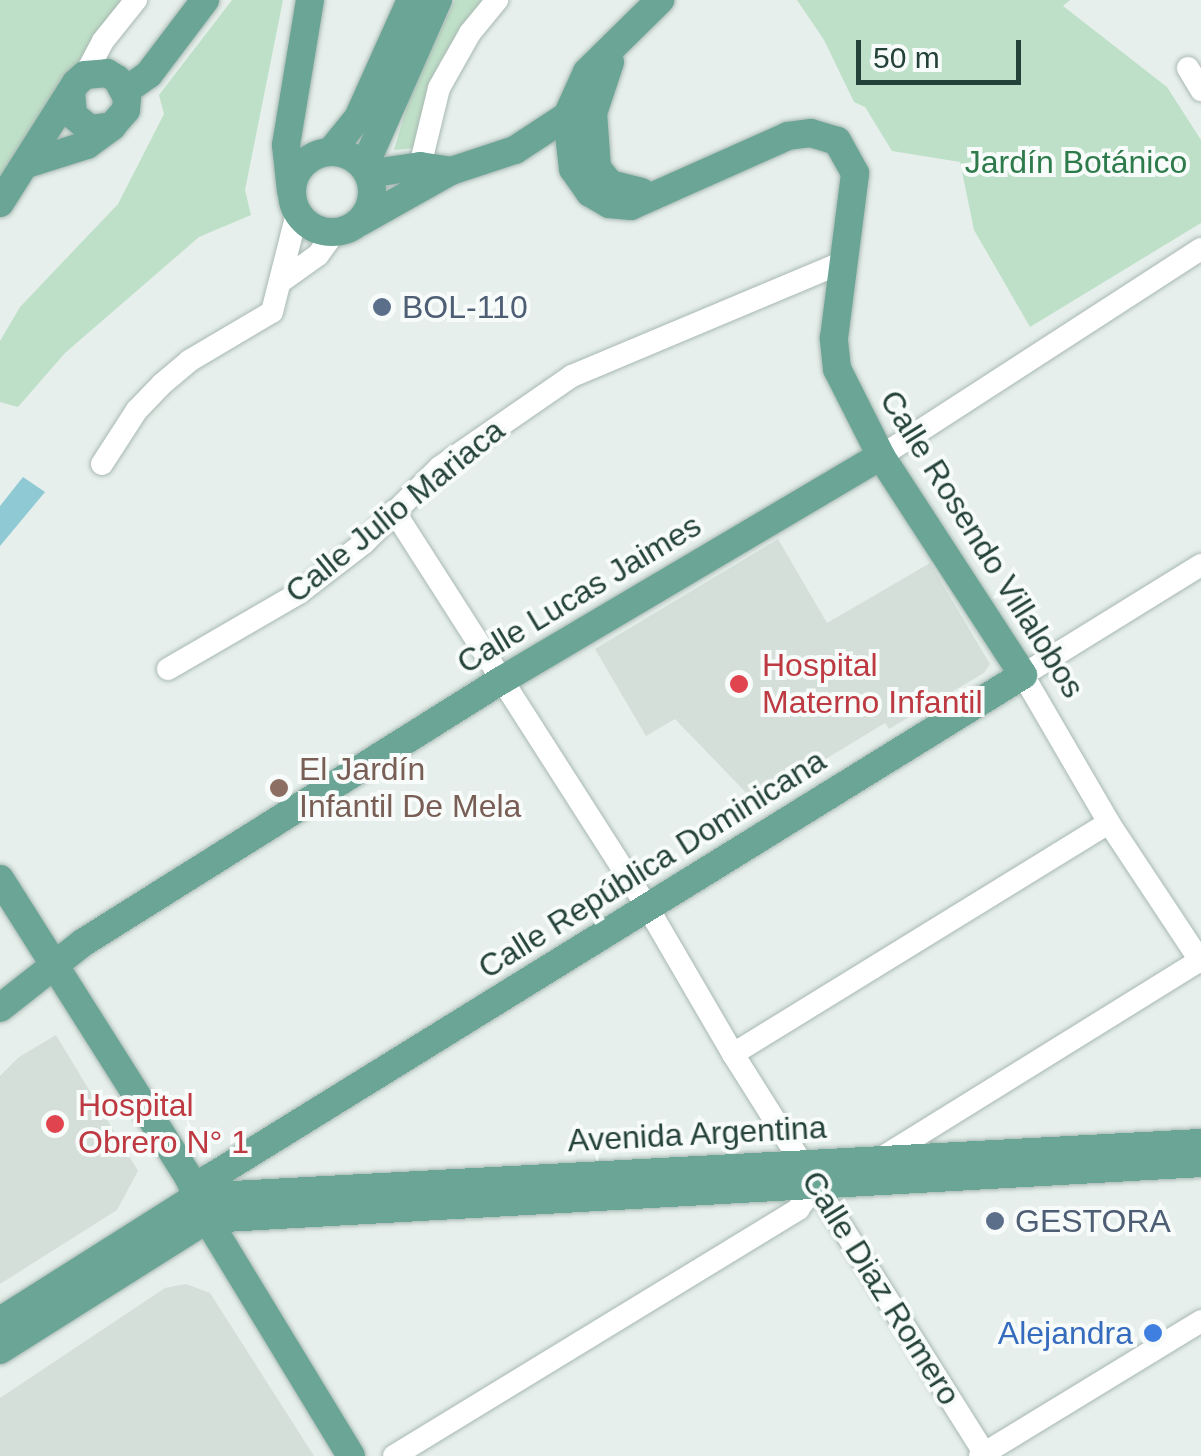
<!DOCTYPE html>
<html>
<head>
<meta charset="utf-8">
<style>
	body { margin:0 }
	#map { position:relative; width:1201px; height:1456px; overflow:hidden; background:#e6efeb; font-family:Arial,sans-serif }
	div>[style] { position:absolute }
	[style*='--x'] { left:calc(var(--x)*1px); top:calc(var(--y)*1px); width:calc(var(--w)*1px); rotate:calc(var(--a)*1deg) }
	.built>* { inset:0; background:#d4dfda }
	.green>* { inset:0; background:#bfe0c8 }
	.water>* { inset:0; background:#8ec9d4 }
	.roads { filter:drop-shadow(0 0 2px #a8b8b2) drop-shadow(0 0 2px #a8b8b2) }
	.minor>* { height:22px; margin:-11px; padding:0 11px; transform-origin:11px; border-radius:11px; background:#fff }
	.major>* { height:28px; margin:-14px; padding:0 14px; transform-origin:14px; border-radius:14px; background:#6aa596 }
	.major>.ring { margin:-14px; padding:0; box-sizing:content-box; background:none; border:28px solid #6aa596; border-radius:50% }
	.dots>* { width:28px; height:28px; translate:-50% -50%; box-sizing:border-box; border:5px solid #f7fbf9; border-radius:50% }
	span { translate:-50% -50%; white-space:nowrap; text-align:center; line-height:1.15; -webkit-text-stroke:8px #f7fbf9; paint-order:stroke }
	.park-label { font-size:32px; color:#2d7a4b }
	.service-label { font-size:32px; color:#4e5e75 }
	.left { translate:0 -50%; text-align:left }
	.street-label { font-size:32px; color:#24423a }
	.health-label { font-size:32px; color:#be3a42 }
	.education-label { font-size:32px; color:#785e54 }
	.shop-label { font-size:32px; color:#366cbe }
	.right { translate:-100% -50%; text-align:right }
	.scale { position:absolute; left:856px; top:40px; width:165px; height:45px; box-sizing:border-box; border:5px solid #24423a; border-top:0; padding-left:12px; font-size:30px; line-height:35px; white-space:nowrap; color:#24423a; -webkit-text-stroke:8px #f7fbf9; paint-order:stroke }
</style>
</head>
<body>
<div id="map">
	<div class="built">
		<div style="clip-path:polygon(778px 539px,827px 623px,930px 563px,990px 664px,984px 673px,889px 729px,885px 723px,755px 802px,675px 719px,646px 736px,595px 649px)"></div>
		<div style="clip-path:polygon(56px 1035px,138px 1171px,117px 1210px,0 1284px,0 1076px,19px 1057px)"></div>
		<div style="clip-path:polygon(186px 1284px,210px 1293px,314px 1456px,0 1456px,0 1398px,165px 1288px)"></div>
	</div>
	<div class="green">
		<div style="clip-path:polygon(0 0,126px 0,0 191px)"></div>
		<div style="clip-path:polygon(232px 0,283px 0,245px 190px,251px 215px,199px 237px,65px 353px,18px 407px,0 402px,0 341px,20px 307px,118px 204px,164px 114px,159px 95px)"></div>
		<div style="clip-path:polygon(455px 0,483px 0,440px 61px,415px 148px,394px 150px,411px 92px)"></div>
		<div style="clip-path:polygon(797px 0,1070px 0,1063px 6px,1167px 87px,1201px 140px,1201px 223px,1030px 327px,974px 230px,960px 162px,892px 151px,865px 107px,854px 102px,824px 40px)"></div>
	</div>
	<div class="water">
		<div style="clip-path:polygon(23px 477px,45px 492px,0 546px,0 506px)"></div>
	</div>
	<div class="roads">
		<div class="minor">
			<div style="--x:1188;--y:68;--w:26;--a:59"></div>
			<div style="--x:85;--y:75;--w:38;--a:-62"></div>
			<div style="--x:103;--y:41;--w:53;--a:-51.2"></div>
			<div style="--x:420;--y:166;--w:80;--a:-76.3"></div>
			<div style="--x:439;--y:88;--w:63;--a:-60.6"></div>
			<div style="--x:470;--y:33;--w:43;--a:-50.7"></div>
			<div style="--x:283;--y:280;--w:43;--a:-35.5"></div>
			<div style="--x:318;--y:255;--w:29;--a:-54"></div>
			<div style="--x:881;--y:456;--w:381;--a:-32.9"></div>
			<div style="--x:102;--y:464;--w:64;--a:-57.1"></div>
			<div style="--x:137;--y:410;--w:36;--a:-46"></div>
			<div style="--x:162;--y:384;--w:35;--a:-40"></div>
			<div style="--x:189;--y:361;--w:96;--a:-30.6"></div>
			<div style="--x:272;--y:312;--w:102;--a:-75.8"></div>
			<div style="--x:394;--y:511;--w:471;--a:57.4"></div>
			<div style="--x:648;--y:908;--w:169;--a:59.8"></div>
			<div style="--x:733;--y:1054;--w:475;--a:57.8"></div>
			<div style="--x:1201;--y:565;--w:209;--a:148.3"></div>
			<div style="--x:1023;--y:675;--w:171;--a:59.8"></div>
			<div style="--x:1109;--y:823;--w:167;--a:56.5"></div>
			<div style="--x:168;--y:669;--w:151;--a:-30.1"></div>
			<div style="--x:299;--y:593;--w:82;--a:-37.6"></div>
			<div style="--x:364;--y:543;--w:107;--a:-45"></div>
			<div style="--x:440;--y:467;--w:160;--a:-34.6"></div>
			<div style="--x:572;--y:376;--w:294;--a:-22.8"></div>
			<div style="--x:733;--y:1054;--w:441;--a:-31.6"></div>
			<div style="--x:878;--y:1160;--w:380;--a:-31.8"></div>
			<div style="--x:394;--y:1456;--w:474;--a:-31.4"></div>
			<div style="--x:798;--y:1209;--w:31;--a:-53"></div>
			<div style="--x:980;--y:1456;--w:259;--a:-31.4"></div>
		</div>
		<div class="major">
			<div style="--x:610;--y:62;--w:54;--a:108.4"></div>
			<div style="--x:593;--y:113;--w:55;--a:85.8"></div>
			<div style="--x:597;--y:168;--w:21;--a:51"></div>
			<div style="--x:610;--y:184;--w:32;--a:14"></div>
			<div style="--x:125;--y:91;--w:29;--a:-35"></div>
			<div style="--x:149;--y:74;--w:93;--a:-52.9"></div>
			<div style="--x:331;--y:151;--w:43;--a:-50.7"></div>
			<div style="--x:358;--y:118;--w:129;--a:-65.8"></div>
			<div class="ring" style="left:292px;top:152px;width:52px;height:52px"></div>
			<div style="--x:27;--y:164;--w:63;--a:-17.6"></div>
			<div style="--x:87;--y:145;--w:31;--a:-36"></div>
			<div style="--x:364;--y:167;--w:183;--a:-66.1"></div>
			<div style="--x:368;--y:174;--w:53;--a:-8.7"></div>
			<div style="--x:420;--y:166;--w:31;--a:9"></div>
			<div style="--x:291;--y:191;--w:46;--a:-96.2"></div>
			<div style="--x:286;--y:145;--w:147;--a:-80.6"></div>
			<div style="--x:0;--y:203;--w:142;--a:-57.7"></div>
			<div style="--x:76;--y:83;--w:12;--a:-42"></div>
			<div style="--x:85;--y:75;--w:22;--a:-5"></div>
			<div style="--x:107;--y:73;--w:12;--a:31"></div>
			<div style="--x:117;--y:79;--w:21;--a:62"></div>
			<div style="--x:127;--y:98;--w:12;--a:95"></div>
			<div style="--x:126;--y:110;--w:21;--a:131"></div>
			<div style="--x:112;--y:126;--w:22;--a:172"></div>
			<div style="--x:90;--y:129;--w:22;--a:-141"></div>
			<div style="--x:73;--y:115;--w:22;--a:-95"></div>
			<div style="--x:360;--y:222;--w:104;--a:-29.3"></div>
			<div style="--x:451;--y:171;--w:67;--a:-18.2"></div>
			<div style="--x:515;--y:150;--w:62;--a:-33.2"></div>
			<div style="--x:0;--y:879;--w:352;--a:57.7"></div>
			<div style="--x:188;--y:1176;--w:47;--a:66.2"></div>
			<div style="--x:207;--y:1219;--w:277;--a:58.7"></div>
			<div style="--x:0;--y:1008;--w:107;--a:-38.2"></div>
			<div style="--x:84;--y:942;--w:493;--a:-32.1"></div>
			<div style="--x:502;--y:680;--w:440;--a:-30.6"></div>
			<div style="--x:196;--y:1197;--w:1006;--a:-3.08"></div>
			<div style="--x:0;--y:1321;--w:232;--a:-32.3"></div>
			<div style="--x:196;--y:1197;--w:24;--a:-54"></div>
			<div style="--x:210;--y:1178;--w:956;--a:-31.74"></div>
			<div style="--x:1023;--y:675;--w:261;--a:-123"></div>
			<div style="--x:881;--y:456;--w:97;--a:-116.8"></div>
			<div style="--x:837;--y:369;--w:31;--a:-96"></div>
			<div style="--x:834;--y:338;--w:166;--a:-82.7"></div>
			<div style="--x:855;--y:173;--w:37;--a:-119"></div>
			<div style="--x:837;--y:141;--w:27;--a:-163"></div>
			<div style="--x:811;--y:133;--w:23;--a:173"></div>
			<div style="--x:788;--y:136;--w:172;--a:156"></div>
			<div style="--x:631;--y:206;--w:22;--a:-175"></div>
			<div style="--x:609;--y:204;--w:22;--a:-150"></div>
			<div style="--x:590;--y:193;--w:29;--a:-125"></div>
			<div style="--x:573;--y:169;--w:53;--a:-96.5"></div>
			<div style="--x:567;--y:116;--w:48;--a:-65.6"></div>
			<div style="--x:587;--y:72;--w:103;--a:-44.6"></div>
			<div style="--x:0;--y:1350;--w:245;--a:-32.3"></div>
			<div style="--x:207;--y:1219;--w:996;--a:-3.22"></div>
		</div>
	</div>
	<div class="dots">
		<div style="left:382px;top:307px;background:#5c6f8a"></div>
		<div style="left:739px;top:684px;background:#e0444e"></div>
		<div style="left:279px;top:788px;background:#8d6e63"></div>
		<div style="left:55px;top:1124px;background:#e0444e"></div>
		<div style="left:995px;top:1221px;background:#5c6f8a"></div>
		<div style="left:1153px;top:1333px;background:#3f7fe0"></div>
	</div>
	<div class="park-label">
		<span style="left:1076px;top:162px">Jardín Botánico</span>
	</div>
	<div class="service-label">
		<span class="left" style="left:402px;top:307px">BOL-110</span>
		<span class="left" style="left:1015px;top:1221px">GESTORA</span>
	</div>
	<div class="street-label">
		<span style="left:395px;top:511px;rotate:-39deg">Calle Julio Mariaca</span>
		<span style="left:982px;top:544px;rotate:58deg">Calle Rosendo Villalobos</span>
		<span style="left:579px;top:594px;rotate:-31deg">Calle Lucas Jaimes</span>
		<span style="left:652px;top:864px;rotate:-32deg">Calle República Dominicana</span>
		<span style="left:697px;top:1134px;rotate:-3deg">Avenida Argentina</span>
		<span style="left:881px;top:1288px;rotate:58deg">Calle Diaz Romero</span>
	</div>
	<div class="health-label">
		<span class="left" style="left:762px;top:684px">Hospital<br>Materno Infantil</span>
		<span class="left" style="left:78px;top:1124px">Hospital<br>Obrero N° 1</span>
	</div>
	<div class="education-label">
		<span class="left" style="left:299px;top:788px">El Jardín<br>Infantil De Mela</span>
	</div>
	<div class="shop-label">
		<span class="right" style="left:1133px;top:1333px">Alejandra</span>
	</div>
	<div class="scale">50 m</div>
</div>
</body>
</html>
